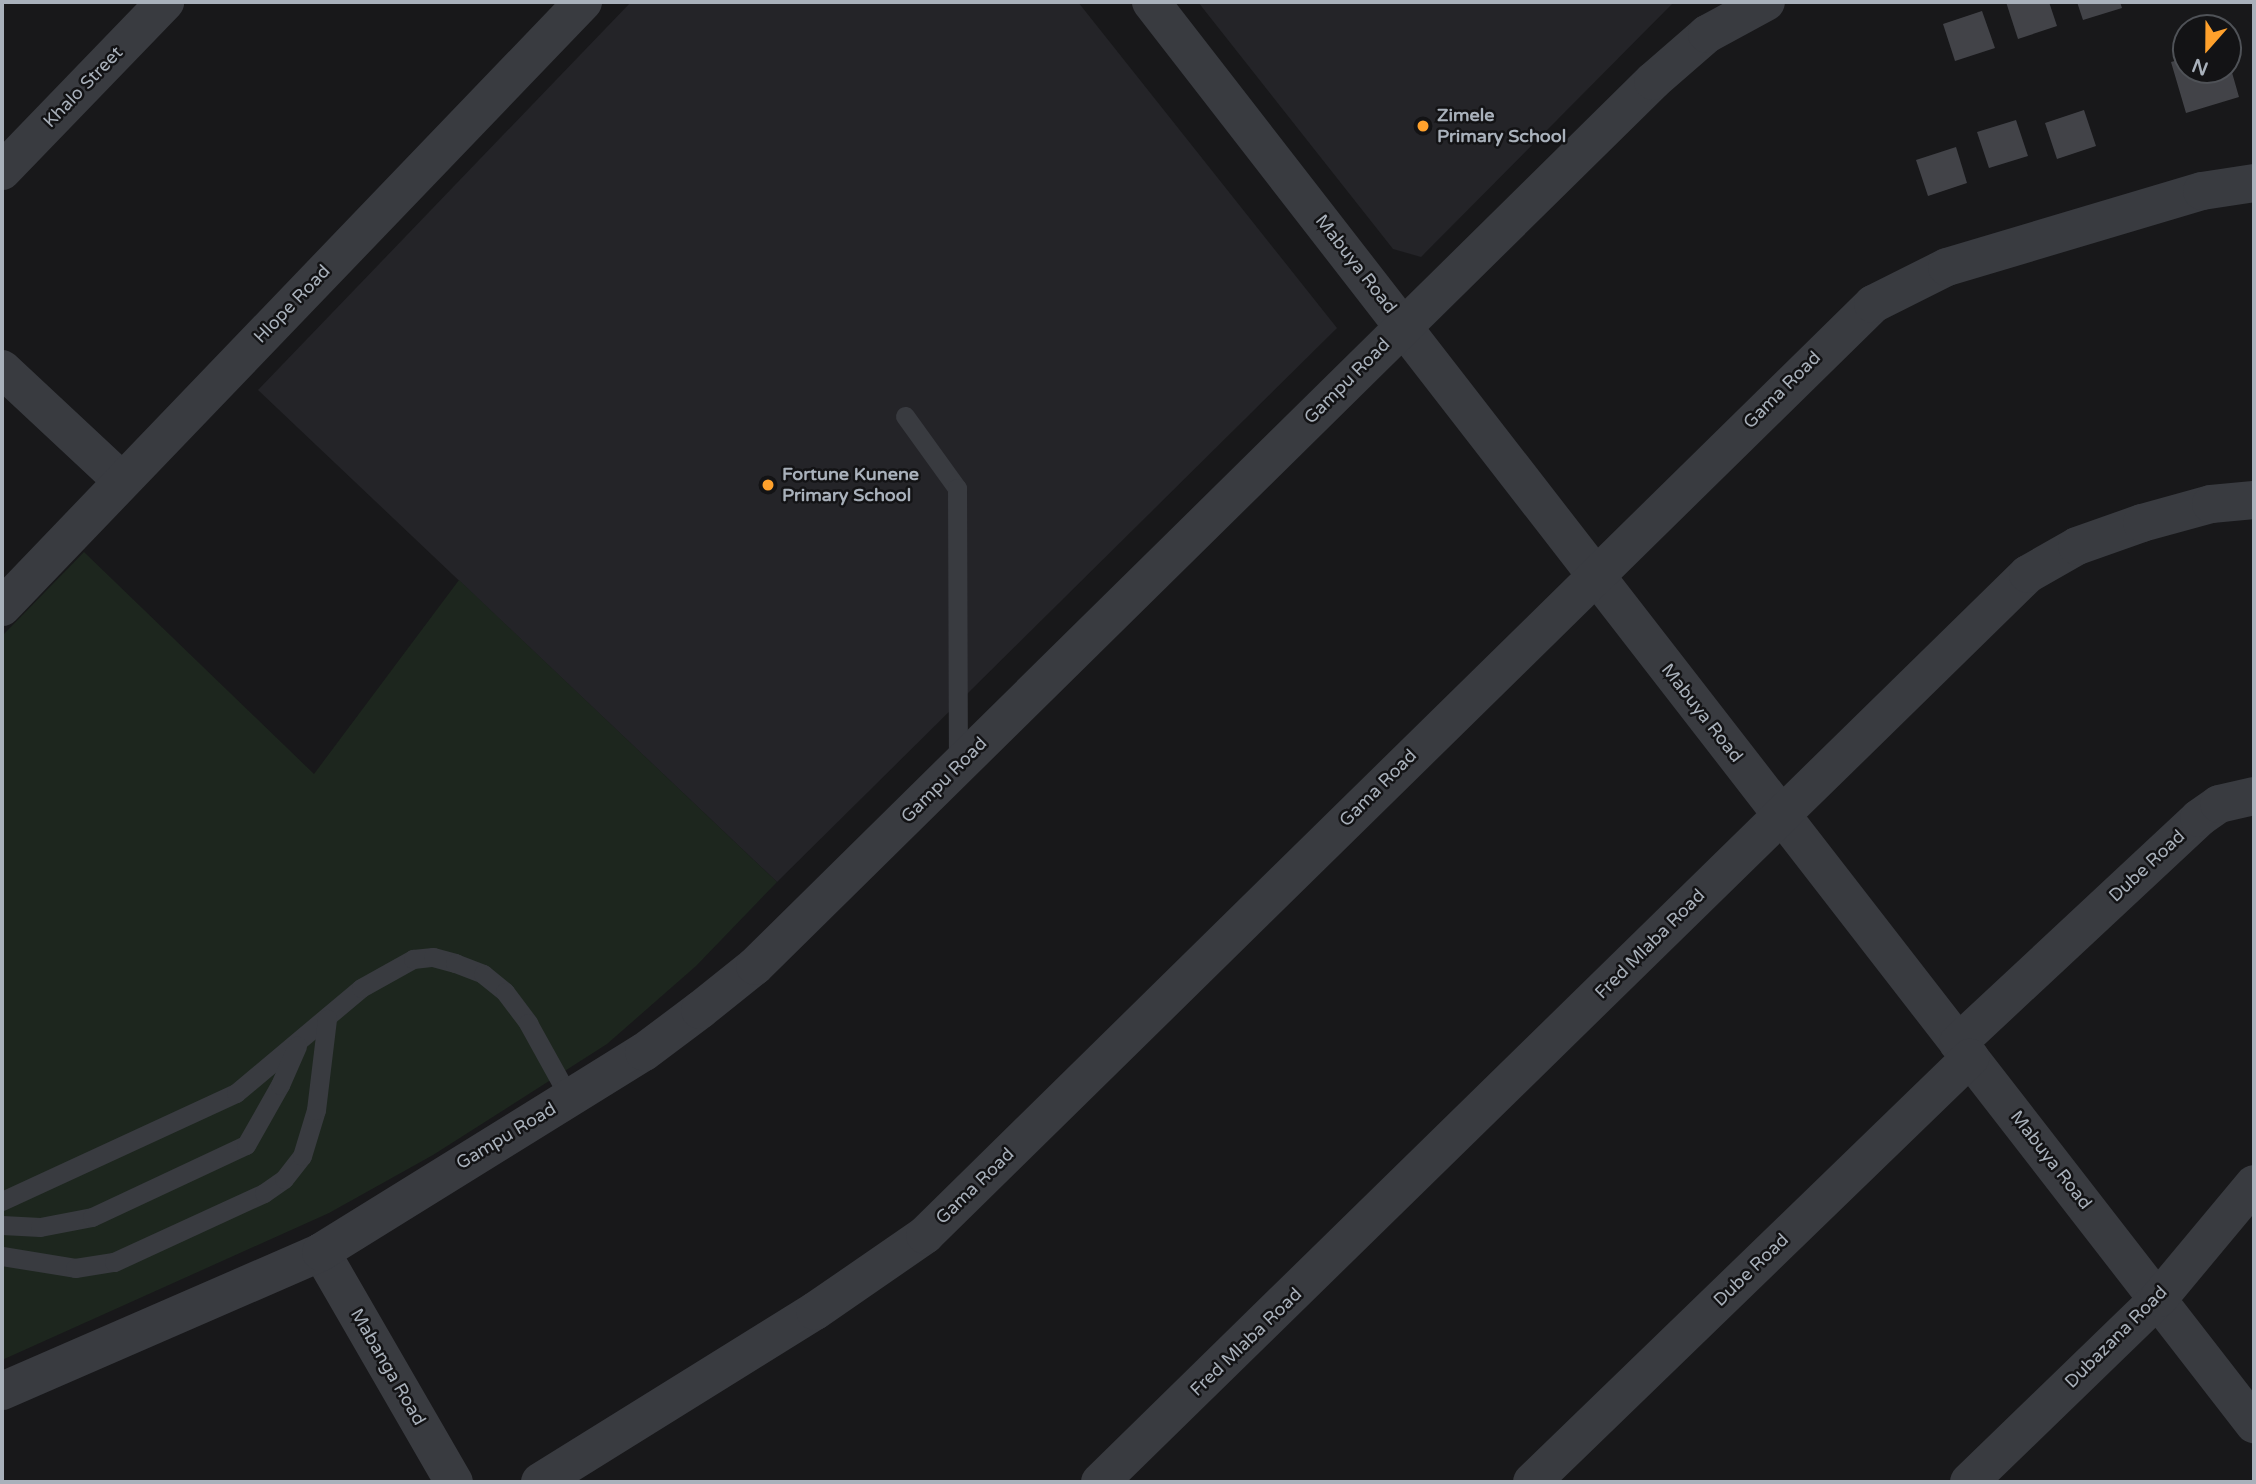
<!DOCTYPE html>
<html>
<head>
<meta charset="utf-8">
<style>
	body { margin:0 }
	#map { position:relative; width:2256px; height:1484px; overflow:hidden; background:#18181a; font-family:"Varela Round",sans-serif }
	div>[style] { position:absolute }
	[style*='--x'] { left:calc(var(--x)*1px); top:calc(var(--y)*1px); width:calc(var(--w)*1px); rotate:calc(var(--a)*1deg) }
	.built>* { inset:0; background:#242428 }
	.green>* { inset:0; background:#1d261e }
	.building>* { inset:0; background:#424348 }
	.service>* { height:19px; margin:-9.5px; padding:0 9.5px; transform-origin:9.5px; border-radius:9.5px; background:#393b40 }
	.minor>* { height:38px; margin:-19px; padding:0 19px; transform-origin:19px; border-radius:19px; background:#393b40 }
	.dots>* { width:19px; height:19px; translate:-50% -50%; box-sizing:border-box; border:4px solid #131315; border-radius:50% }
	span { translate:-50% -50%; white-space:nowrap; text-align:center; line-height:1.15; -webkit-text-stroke:5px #131315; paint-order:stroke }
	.street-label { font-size:18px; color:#a9b1bb }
	.poi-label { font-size:18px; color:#a9b1bb; font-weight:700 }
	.left { translate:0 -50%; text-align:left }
	.frame { position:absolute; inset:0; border:4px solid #a9b1bb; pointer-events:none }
	.north { position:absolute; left:2172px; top:14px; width:70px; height:70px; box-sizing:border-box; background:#131315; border:2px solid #4f5257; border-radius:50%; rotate:201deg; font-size:19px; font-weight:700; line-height:28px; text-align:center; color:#a9b1bb }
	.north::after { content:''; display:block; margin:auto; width:24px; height:32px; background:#ffa12c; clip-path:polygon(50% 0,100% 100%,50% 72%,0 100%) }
</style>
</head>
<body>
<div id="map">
	<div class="built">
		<div style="clip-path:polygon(631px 2px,1078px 2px,1337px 328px,777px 882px,258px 390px)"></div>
		<div style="clip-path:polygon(1198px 2px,1674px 2px,1421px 257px,1393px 249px)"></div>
	</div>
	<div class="green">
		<div style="clip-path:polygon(84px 552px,314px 774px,459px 580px,777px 882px,696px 966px,607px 1044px,433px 1155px,329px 1213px,2px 1360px,2px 636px)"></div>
	</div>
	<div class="building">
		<div style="clip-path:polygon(2006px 2px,2049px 2px,2057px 26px,2018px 39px)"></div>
		<div style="clip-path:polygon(2077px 2px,2120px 2px,2122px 8px,2083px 20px)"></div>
		<div style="clip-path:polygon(1982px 11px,1995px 48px,1955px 61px,1943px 24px)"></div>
		<div style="clip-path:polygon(2186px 58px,2186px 70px,2228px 70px,2229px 62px,2239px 97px,2186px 113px,2171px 62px)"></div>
		<div style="clip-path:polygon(2084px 110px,2096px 146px,2057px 159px,2045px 123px)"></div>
		<div style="clip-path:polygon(2016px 120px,2028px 156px,1989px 168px,1977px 132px)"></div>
		<div style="clip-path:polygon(1956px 147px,1967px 183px,1928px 196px,1916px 160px)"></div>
	</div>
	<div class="service">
		<div style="--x:905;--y:416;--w:89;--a:54.2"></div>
		<div style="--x:957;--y:488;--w:278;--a:89.8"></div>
		<div style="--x:2;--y:1201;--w:258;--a:-24.8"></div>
		<div style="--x:236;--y:1093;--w:163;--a:-40"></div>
		<div style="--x:361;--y:988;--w:60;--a:-29.1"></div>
		<div style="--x:413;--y:959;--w:20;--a:-6"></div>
		<div style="--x:433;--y:957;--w:23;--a:15"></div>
		<div style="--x:455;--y:963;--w:30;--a:21"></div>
		<div style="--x:483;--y:974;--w:28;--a:39"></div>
		<div style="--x:505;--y:992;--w:39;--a:53"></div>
		<div style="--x:528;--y:1023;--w:85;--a:61"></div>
		<div style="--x:2;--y:1225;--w:38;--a:3"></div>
		<div style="--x:40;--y:1227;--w:53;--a:-10.9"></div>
		<div style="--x:92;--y:1217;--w:170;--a:-25.1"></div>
		<div style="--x:246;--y:1145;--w:69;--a:-60.5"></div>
		<div style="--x:280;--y:1085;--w:43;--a:-66.4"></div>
		<div style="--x:2;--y:1256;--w:74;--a:9.3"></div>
		<div style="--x:75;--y:1268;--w:39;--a:-9"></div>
		<div style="--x:114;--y:1262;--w:165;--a:-24.7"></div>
		<div style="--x:264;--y:1193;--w:24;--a:-35"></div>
		<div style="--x:284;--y:1179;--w:29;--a:-52"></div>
		<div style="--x:302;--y:1156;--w:48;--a:-73.1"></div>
		<div style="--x:316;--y:1110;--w:92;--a:-83.1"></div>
	</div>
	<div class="minor">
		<div style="--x:1151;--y:2;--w:1800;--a:52.2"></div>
		<div style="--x:2;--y:171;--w:235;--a:-46"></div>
		<div style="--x:2;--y:369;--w:164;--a:43"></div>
		<div style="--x:2;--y:607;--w:839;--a:-46.16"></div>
		<div style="--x:1958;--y:1043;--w:330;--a:-43"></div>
		<div style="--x:2199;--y:818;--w:24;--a:-35"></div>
		<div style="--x:2219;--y:804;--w:36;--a:-13"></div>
		<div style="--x:321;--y:1252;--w:266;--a:60"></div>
		<div style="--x:2;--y:1391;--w:348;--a:-23.5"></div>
		<div style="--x:321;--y:1252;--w:380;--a:-31.8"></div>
		<div style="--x:644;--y:1052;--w:70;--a:-36.9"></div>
		<div style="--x:700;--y:1010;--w:70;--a:-38.7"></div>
		<div style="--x:755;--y:966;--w:1261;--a:-44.58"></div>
		<div style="--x:1653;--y:81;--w:72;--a:-41"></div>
		<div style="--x:1707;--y:34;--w:67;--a:-28.5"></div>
		<div style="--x:540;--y:1482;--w:324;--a:-31.9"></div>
		<div style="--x:815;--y:1311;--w:134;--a:-34.6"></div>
		<div style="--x:925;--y:1235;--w:1329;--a:-44.48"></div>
		<div style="--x:1873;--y:304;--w:83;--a:-26.6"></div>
		<div style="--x:1947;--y:267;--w:266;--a:-16.6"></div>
		<div style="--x:2202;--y:191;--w:53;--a:-8.7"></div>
		<div style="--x:1100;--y:1482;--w:1298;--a:-44.38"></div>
		<div style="--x:2028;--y:574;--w:56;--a:-29.7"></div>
		<div style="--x:2077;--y:546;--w:69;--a:-19.5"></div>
		<div style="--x:2142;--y:523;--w:72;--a:-15.4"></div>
		<div style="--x:2211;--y:504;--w:43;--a:-5.3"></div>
		<div style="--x:1532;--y:1482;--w:610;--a:-44.07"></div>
		<div style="--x:1969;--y:1482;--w:264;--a:-44.1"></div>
		<div style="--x:2159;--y:1298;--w:148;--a:-50.2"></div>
	</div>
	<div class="dots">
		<div style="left:1423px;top:126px;background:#ffa12c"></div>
		<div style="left:768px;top:485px;background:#ffa12c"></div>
	</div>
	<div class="street-label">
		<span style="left:83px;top:87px;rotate:-46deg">Khalo Street</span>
		<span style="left:1356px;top:264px;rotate:52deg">Mabuya Road</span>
		<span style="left:292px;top:304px;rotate:-46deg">Hlope Road</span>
		<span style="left:1347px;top:381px;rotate:-45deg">Gampu Road</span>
		<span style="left:1782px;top:390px;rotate:-45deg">Gama Road</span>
		<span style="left:1702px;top:713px;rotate:52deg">Mabuya Road</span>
		<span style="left:944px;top:780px;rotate:-45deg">Gampu Road</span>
		<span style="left:1378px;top:788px;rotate:-45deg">Gama Road</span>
		<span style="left:2147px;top:866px;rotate:-43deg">Dube Road</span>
		<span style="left:1650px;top:944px;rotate:-45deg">Fred Mlaba Road</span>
		<span style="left:506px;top:1136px;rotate:-31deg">Gampu Road</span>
		<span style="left:2051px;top:1160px;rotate:52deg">Mabuya Road</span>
		<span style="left:975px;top:1186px;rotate:-44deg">Gama Road</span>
		<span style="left:1751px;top:1270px;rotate:-44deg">Dube Road</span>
		<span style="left:2116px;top:1337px;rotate:-45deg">Dubazana Road</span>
		<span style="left:1246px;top:1342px;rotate:-44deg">Fred Mlaba Road</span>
		<span style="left:388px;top:1367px;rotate:60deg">Mabanga Road</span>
	</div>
	<div class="poi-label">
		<span class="left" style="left:1437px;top:126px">Zimele<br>Primary School</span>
		<span class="left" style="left:782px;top:485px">Fortune Kunene<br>Primary School</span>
	</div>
	<div class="frame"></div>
	<div class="north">N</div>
</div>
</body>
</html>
